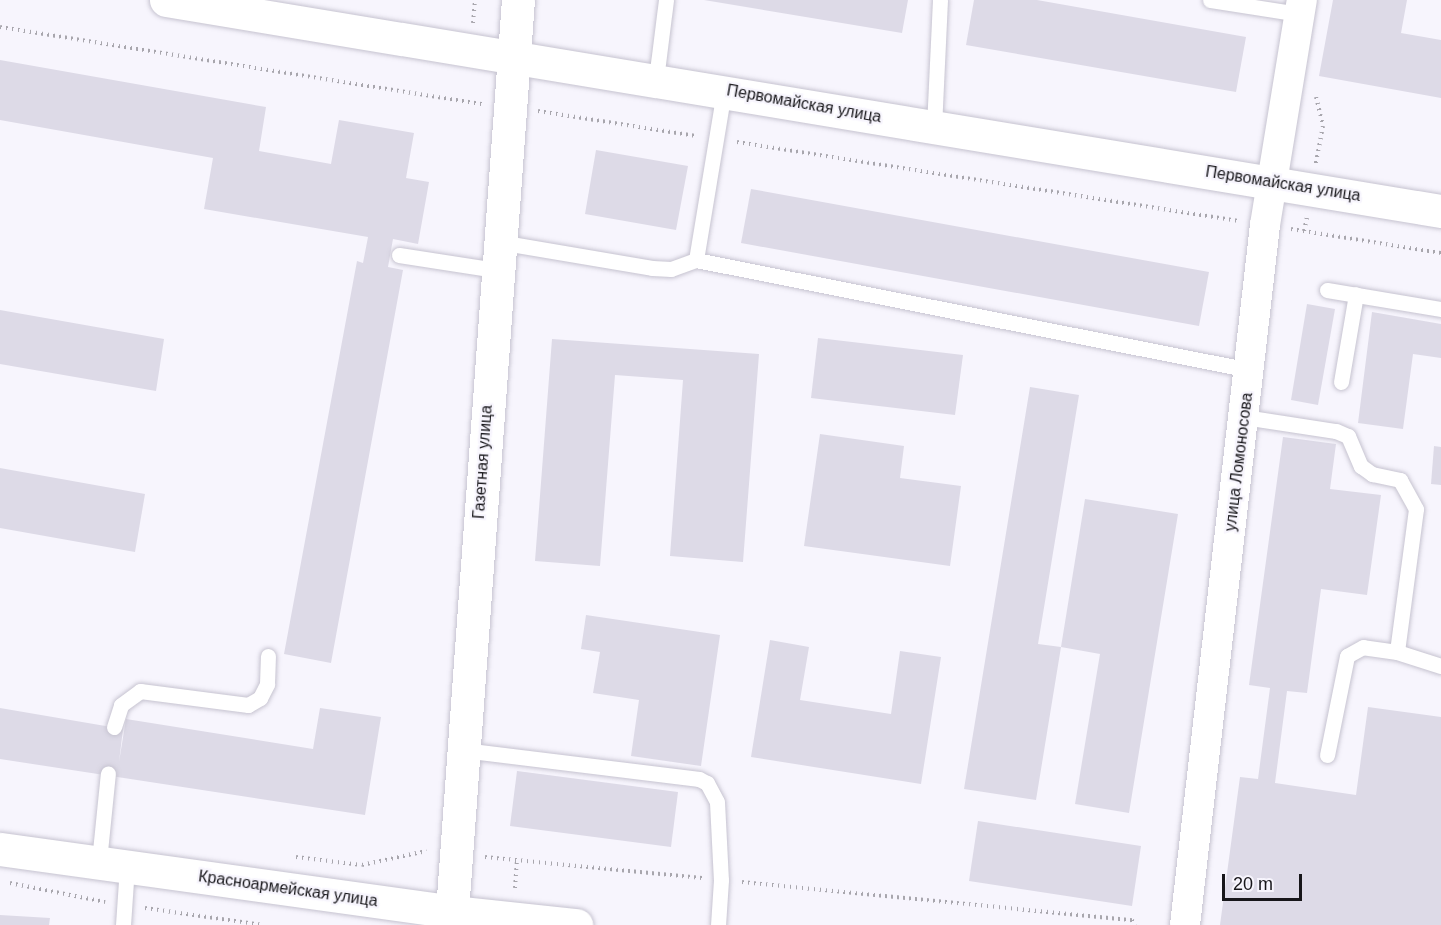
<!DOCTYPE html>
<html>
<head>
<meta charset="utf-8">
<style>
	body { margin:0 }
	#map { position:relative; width:1441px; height:925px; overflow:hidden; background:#f7f5fd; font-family:Arial,sans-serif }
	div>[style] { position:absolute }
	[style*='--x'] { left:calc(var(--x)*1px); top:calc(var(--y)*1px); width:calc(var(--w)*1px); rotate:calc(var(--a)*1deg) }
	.building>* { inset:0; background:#dddae7 }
	.path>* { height:4px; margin-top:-2px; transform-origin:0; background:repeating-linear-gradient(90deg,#a8a6ad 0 1.5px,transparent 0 6px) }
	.roads { filter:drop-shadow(0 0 2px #c6c3d0) drop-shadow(0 0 2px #c6c3d0) }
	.service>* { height:15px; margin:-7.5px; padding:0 7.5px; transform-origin:7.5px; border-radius:7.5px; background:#fff }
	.minor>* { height:30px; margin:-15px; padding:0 15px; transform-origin:15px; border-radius:15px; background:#fff }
	.tertiary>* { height:33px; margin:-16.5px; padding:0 16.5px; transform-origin:16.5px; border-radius:16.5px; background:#fff }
	.secondary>* { height:33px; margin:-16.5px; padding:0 16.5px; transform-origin:16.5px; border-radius:16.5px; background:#fff }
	span { translate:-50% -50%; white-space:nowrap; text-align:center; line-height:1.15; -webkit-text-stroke:4.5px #f7f5fd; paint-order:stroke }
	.street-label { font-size:16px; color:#17161a }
	.scale { position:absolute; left:1222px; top:874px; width:80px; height:27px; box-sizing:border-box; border:3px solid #17161a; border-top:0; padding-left:8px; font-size:18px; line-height:21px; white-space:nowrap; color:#17161a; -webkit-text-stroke:4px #f7f5fd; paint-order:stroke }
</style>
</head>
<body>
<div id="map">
	<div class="building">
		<div style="clip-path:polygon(704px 0,908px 0,902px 33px)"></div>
		<div style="clip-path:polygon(974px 0,1037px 0,1246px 37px,1236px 92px,966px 45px)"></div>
		<div style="clip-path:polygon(1333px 0,1407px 0,1401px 33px,1441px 40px,1441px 98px,1319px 76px)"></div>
		<div style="clip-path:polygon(0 60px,266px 107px,259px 151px,331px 164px,339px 120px,414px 133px,406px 178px,429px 182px,418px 244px,393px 239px,388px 267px,403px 270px,331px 663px,284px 654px,357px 261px,363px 263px,368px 237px,204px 209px,213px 158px,0 120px)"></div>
		<div style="clip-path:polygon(596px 150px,688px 166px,676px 230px,585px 214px)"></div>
		<div style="clip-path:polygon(751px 189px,1209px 272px,1199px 326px,741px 243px)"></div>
		<div style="clip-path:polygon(1307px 304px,1335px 309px,1318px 405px,1291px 400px)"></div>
		<div style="clip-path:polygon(0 310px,164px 339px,156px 391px,0 364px)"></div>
		<div style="clip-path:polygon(1372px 312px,1441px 324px,1441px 358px,1413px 354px,1403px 429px,1358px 423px)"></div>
		<div style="clip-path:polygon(818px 338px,963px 355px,955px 415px,811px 398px)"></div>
		<div style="clip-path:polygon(552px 339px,759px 354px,743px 562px,670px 556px,683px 380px,615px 375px,600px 566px,535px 561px)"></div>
		<div style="clip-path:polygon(1030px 387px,1079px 395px,1038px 644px,1061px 647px,1036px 800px,964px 789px)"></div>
		<div style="clip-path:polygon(820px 434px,904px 446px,900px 478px,961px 486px,950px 566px,804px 546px)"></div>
		<div style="clip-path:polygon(1283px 437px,1336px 444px,1330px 489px,1381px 495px,1367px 595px,1321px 589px,1307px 693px,1287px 691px,1275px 783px,1356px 795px,1368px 707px,1441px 717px,1441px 925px,1220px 925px,1240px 777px,1258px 779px,1270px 688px,1249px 685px)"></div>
		<div style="clip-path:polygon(1434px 446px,1441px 447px,1441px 485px,1431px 484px)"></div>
		<div style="clip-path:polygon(0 468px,145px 494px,135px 552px,0 528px)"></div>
		<div style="clip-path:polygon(1085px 499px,1178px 514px,1129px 813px,1075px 804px,1100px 654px,1061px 647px)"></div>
		<div style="clip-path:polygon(586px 615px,720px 635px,701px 766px,631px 756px,639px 700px,593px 693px,600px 652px,581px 649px)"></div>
		<div style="clip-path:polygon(770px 640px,809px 647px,800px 700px,891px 714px,900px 651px,941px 657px,921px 784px,751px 757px)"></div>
		<div style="clip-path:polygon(0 708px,123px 729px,119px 762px,126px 719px,313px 749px,320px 708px,381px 717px,365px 815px,0 759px)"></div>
		<div style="clip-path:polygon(517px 771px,678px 792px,671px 847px,510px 826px)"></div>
		<div style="clip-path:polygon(978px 821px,1141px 846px,1132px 906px,969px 881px)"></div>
		<div style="clip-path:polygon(0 915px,50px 918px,49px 925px,0 925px)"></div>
	</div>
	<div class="path">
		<div style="--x:473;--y:23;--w:23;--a:-85"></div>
		<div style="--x:0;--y:27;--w:489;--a:9.1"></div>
		<div style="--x:1316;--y:97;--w:30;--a:76"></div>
		<div style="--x:1323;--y:126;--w:38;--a:101"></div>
		<div style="--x:538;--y:111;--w:160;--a:9"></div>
		<div style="--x:737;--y:142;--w:508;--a:8.94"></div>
		<div style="--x:1291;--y:229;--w:152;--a:9.1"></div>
		<div style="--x:1304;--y:231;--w:14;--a:-78"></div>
		<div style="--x:296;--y:857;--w:66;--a:6.9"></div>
		<div style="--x:362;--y:865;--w:66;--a:-12.2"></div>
		<div style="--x:485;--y:857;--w:218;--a:5.5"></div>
		<div style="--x:742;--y:882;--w:392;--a:5.6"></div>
		<div style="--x:1132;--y:920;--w:6;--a:59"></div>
		<div style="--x:10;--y:883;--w:97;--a:11.3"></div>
		<div style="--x:515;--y:888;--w:28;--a:-86"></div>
		<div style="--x:145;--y:908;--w:119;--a:8.2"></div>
	</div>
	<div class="roads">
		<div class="service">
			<div style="--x:1210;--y:0;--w:90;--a:8.9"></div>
			<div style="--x:656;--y:79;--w:80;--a:-82.8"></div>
			<div style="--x:934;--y:127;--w:127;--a:-87.3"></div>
			<div style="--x:499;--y:242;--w:155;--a:9.6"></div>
			<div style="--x:652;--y:268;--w:19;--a:3"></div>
			<div style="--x:671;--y:269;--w:27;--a:-20"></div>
			<div style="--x:696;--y:260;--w:172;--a:-80.6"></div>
			<div style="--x:399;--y:255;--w:98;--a:8.8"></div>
			<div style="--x:696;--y:260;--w:565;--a:11.23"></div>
			<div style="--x:1327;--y:290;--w:116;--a:9.5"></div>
			<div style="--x:1341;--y:382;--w:89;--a:-80.3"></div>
			<div style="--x:1244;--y:417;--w:93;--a:8.7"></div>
			<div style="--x:1336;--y:431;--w:13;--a:23"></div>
			<div style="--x:1348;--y:436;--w:33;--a:67"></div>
			<div style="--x:1361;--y:466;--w:14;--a:36"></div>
			<div style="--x:1372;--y:474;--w:29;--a:12"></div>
			<div style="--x:1400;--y:480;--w:33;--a:61"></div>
			<div style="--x:1416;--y:509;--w:144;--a:97.6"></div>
			<div style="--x:1397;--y:652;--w:34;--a:-172"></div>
			<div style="--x:1363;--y:647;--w:18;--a:151"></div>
			<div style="--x:1347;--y:656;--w:101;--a:101.4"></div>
			<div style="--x:1397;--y:652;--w:46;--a:17.7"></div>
			<div style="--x:114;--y:727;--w:23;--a:-72"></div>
			<div style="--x:121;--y:705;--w:24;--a:-36"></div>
			<div style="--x:140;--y:691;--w:109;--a:7.4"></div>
			<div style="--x:248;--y:705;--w:14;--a:-30"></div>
			<div style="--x:260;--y:698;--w:16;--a:-63"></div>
			<div style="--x:267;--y:684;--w:28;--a:-88"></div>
			<div style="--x:463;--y:750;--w:238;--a:7"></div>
			<div style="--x:699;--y:779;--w:9;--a:27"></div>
			<div style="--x:707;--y:783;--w:21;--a:62"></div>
			<div style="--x:717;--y:802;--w:78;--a:87.1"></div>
			<div style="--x:721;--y:880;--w:45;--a:93.8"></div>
			<div style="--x:99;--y:861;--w:88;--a:-84.2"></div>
			<div style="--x:123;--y:925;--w:59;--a:-86.1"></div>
		</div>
		<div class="minor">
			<div style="--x:1185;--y:925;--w:705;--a:-83.48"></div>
			<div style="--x:1265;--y:225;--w:228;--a:-80.7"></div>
		</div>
		<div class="tertiary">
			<div style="--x:166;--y:0;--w:1292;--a:9.4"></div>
			<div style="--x:0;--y:849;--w:456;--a:7.9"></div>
			<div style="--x:452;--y:912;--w:125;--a:6"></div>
		</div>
		<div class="secondary">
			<div style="--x:451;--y:925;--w:927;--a:-85.86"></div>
		</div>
	</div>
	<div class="street-label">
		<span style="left:804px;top:104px;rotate:10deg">Первомайская улица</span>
		<span style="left:1283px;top:184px;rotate:9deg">Первомайская улица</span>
		<span style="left:483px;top:462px;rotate:-86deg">Газетная улица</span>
		<span style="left:1239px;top:462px;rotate:-83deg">улица Ломоносова</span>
		<span style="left:288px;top:889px;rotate:8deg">Красноармейская улица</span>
	</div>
	<div class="scale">20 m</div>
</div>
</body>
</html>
